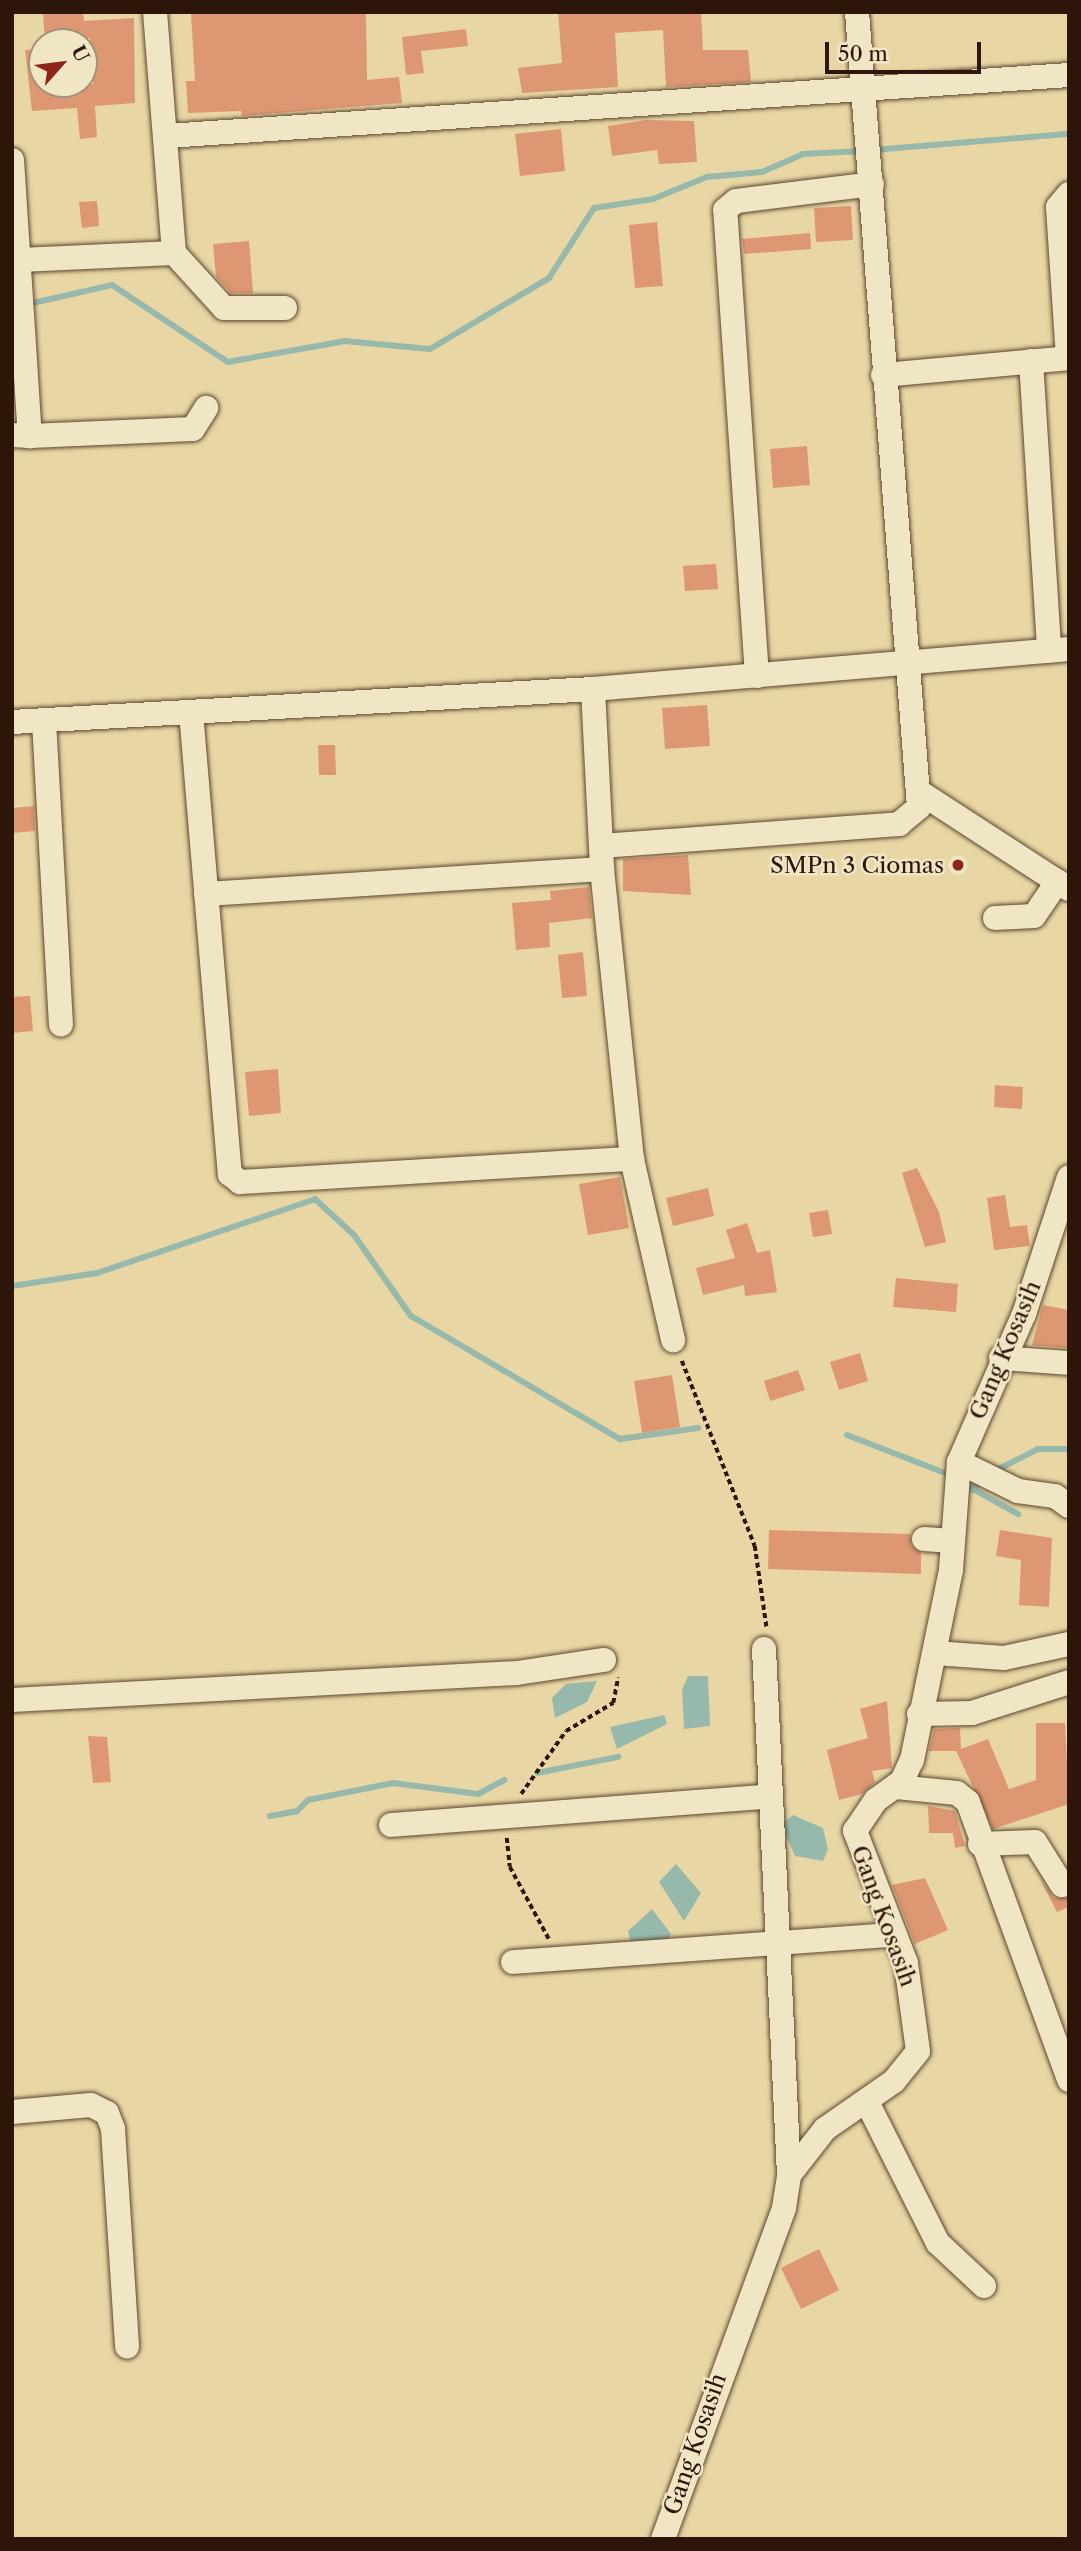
<!DOCTYPE html>
<html>
<head>
<meta charset="utf-8">
<style>
	body { margin:0 }
	#map { position:relative; width:1081px; height:2551px; overflow:hidden; background:#e8d7a4; font-family:"Libre Caslon Text",serif }
	div>[style] { position:absolute }
	[style*='--x'] { left:calc(var(--x)*1px); top:calc(var(--y)*1px); width:calc(var(--w)*1px); rotate:calc(var(--a)*1deg) }
	.water>* { inset:0; background:#97b9ab }
	.stream>* { height:6px; margin:-3px; padding:0 3px; transform-origin:3px; border-radius:3px; background:#97b9ab }
	.building>* { inset:0; background:#de9773 }
	.path>* { height:3.5px; margin-top:-1.75px; transform-origin:0; background:repeating-linear-gradient(90deg,#2e150a 0 5px,transparent 0 8.5px) }
	.roads { filter:drop-shadow(0 0 2px #5c4630) drop-shadow(0 0 2px #5c4630) }
	.minor>* { height:24px; margin:-12px; padding:0 12px; transform-origin:12px; border-radius:12px; background:#f0e5c4 }
	.dots>* { width:19px; height:19px; translate:-50% -50%; box-sizing:border-box; border:4px solid #f0e5c4; border-radius:50% }
	span { translate:-50% -50%; white-space:nowrap; text-align:center; line-height:1.15; -webkit-text-stroke:5px #f0e5c4; paint-order:stroke }
	.poi-label { font-size:23px; color:#2e150a }
	.right { translate:-100% -50%; text-align:right }
	.street-label { font-size:23px; color:#2e150a }
	.frame { position:absolute; inset:0; border:14px solid #2e150a; pointer-events:none }
	.north { position:absolute; left:28px; top:28px; width:70px; height:70px; box-sizing:border-box; background:#f0e5c4; border:2px solid #a2927a; border-radius:50%; rotate:62deg; font-size:19px; font-weight:700; line-height:28px; text-align:center; color:#2e150a }
	.north::after { content:''; display:block; margin:auto; width:24px; height:32px; background:#8f2418; clip-path:polygon(50% 0,100% 100%,50% 72%,0 100%) }
	.scale { position:absolute; left:825px; top:42px; width:156px; height:32px; box-sizing:border-box; border:4px solid #2e150a; border-top:0; padding-left:9px; font-size:21px; line-height:24px; white-space:nowrap; color:#2e150a; -webkit-text-stroke:5px #f0e5c4; paint-order:stroke }
</style>
</head>
<body>
<div id="map">
	<div class="water">
		<div style="clip-path:polygon(688px 1676px,708px 1676px,710px 1726px,684px 1729px,682px 1690px)"></div>
		<div style="clip-path:polygon(597px 1681px,587px 1702px,555px 1718px,552px 1698px,566px 1684px)"></div>
		<div style="clip-path:polygon(664px 1715px,667px 1724px,617px 1749px,610px 1727px)"></div>
		<div style="clip-path:polygon(793px 1815px,823px 1828px,828px 1850px,823px 1861px,795px 1856px,781px 1825px)"></div>
		<div style="clip-path:polygon(676px 1864px,701px 1893px,684px 1921px,659px 1882px)"></div>
		<div style="clip-path:polygon(652px 1909px,671px 1934px,665px 1945px,632px 1947px,628px 1931px)"></div>
	</div>
	<div class="stream">
		<div style="--x:873;--y:150;--w:197;--a:-4.7"></div>
		<div style="--x:28;--y:304;--w:86;--a:-12.7"></div>
		<div style="--x:112;--y:285;--w:139;--a:33.6"></div>
		<div style="--x:228;--y:362;--w:119;--a:-10.2"></div>
		<div style="--x:345;--y:341;--w:85;--a:5.4"></div>
		<div style="--x:430;--y:349;--w:139;--a:-30.8"></div>
		<div style="--x:549;--y:278;--w:83;--a:-57.3"></div>
		<div style="--x:594;--y:208;--w:60;--a:-8.7"></div>
		<div style="--x:653;--y:199;--w:58;--a:-22.2"></div>
		<div style="--x:707;--y:177;--w:55;--a:-5.2"></div>
		<div style="--x:762;--y:172;--w:45;--a:-23.7"></div>
		<div style="--x:803;--y:154;--w:59;--a:-2.9"></div>
		<div style="--x:12;--y:1286;--w:86;--a:-8.7"></div>
		<div style="--x:97;--y:1273;--w:230;--a:-18.7"></div>
		<div style="--x:315;--y:1199;--w:53;--a:42.7"></div>
		<div style="--x:354;--y:1235;--w:99;--a:54.9"></div>
		<div style="--x:411;--y:1316;--w:243;--a:30.5"></div>
		<div style="--x:620;--y:1439;--w:79;--a:-8"></div>
		<div style="--x:847;--y:1435;--w:110;--a:21.2"></div>
		<div style="--x:995;--y:1471;--w:48;--a:-27.1"></div>
		<div style="--x:1038;--y:1449;--w:31;--a:0"></div>
		<div style="--x:971;--y:1488;--w:54;--a:29"></div>
		<div style="--x:973;--y:1490;--w:15;--a:-48"></div>
		<div style="--x:537;--y:1773;--w:83;--a:-11.2"></div>
		<div style="--x:270;--y:1816;--w:27;--a:-10"></div>
		<div style="--x:297;--y:1811;--w:16;--a:-45"></div>
		<div style="--x:308;--y:1800;--w:87;--a:-11.3"></div>
		<div style="--x:393;--y:1783;--w:86;--a:7.4"></div>
		<div style="--x:478;--y:1794;--w:30;--a:-28"></div>
	</div>
	<div class="building">
		<div style="clip-path:polygon(83px 12px,84px 21px,134px 18px,135px 103px,95px 106px,97px 137px,80px 139px,77px 108px,32px 111px,25px 50px,41px 49px,42px 87px,93px 84px,90px 38px,45px 41px,43px 13px)"></div>
		<div style="clip-path:polygon(366px 12px,367px 80px,399px 77px,402px 103px,242px 116px,241px 111px,188px 113px,186px 81px,195px 81px,191px 14px)"></div>
		<div style="clip-path:polygon(558px 12px,701px 12px,703px 50px,748px 50px,751px 82px,666px 87px,663px 30px,615px 33px,618px 87px,522px 93px,518px 68px,562px 63px)"></div>
		<div style="clip-path:polygon(466px 29px,468px 46px,421px 51px,424px 73px,406px 75px,402px 37px)"></div>
		<div style="clip-path:polygon(646px 120px,694px 121px,697px 162px,659px 164px,657px 150px,612px 156px,608px 126px)"></div>
		<div style="clip-path:polygon(561px 129px,565px 171px,520px 176px,515px 134px)"></div>
		<div style="clip-path:polygon(97px 201px,99px 226px,82px 228px,79px 202px)"></div>
		<div style="clip-path:polygon(851px 206px,853px 240px,816px 242px,814px 208px)"></div>
		<div style="clip-path:polygon(657px 222px,663px 286px,635px 288px,629px 225px)"></div>
		<div style="clip-path:polygon(810px 233px,811px 249px,744px 254px,742px 239px)"></div>
		<div style="clip-path:polygon(249px 241px,253px 293px,231px 293px,216px 277px,213px 244px)"></div>
		<div style="clip-path:polygon(807px 446px,810px 485px,773px 488px,770px 449px)"></div>
		<div style="clip-path:polygon(716px 564px,718px 589px,685px 591px,683px 566px)"></div>
		<div style="clip-path:polygon(707px 705px,710px 746px,665px 749px,662px 708px)"></div>
		<div style="clip-path:polygon(318px 745px,335px 745px,336px 775px,319px 775px)"></div>
		<div style="clip-path:polygon(34px 806px,35px 831px,12px 833px,12px 808px)"></div>
		<div style="clip-path:polygon(688px 855px,691px 895px,623px 891px,623px 859px)"></div>
		<div style="clip-path:polygon(589px 887px,592px 918px,549px 923px,550px 947px,516px 950px,512px 903px,551px 900px,550px 891px)"></div>
		<div style="clip-path:polygon(583px 952px,587px 996px,562px 998px,558px 955px)"></div>
		<div style="clip-path:polygon(30px 996px,33px 1031px,12px 1033px,12px 997px)"></div>
		<div style="clip-path:polygon(278px 1069px,281px 1113px,249px 1116px,245px 1072px)"></div>
		<div style="clip-path:polygon(995px 1085px,1023px 1087px,1022px 1109px,994px 1107px)"></div>
		<div style="clip-path:polygon(917px 1168px,939px 1212px,946px 1242px,925px 1247px,902px 1173px)"></div>
		<div style="clip-path:polygon(620px 1177px,629px 1228px,588px 1235px,579px 1184px)"></div>
		<div style="clip-path:polygon(708px 1188px,714px 1216px,673px 1226px,666px 1198px)"></div>
		<div style="clip-path:polygon(1005px 1195px,1010px 1227px,1027px 1225px,1030px 1246px,994px 1250px,987px 1198px)"></div>
		<div style="clip-path:polygon(828px 1210px,832px 1234px,813px 1237px,809px 1213px)"></div>
		<div style="clip-path:polygon(747px 1223px,757px 1253px,770px 1250px,777px 1292px,745px 1296px,744px 1285px,703px 1295px,696px 1268px,735px 1258px,726px 1230px)"></div>
		<div style="clip-path:polygon(896px 1278px,958px 1284px,956px 1312px,893px 1307px)"></div>
		<div style="clip-path:polygon(1043px 1305px,1069px 1310px,1069px 1348px,1032px 1345px)"></div>
		<div style="clip-path:polygon(860px 1353px,868px 1381px,839px 1390px,830px 1362px)"></div>
		<div style="clip-path:polygon(798px 1370px,805px 1390px,770px 1401px,764px 1381px)"></div>
		<div style="clip-path:polygon(672px 1375px,680px 1427px,642px 1433px,634px 1381px)"></div>
		<div style="clip-path:polygon(769px 1530px,910px 1534px,911px 1546px,921px 1553px,921px 1574px,768px 1569px)"></div>
		<div style="clip-path:polygon(1000px 1530px,1052px 1538px,1049px 1607px,1019px 1605px,1021px 1560px,996px 1556px)"></div>
		<div style="clip-path:polygon(887px 1701px,892px 1768px,872px 1771px,875px 1782px,862px 1794px,839px 1800px,827px 1750px,868px 1738px,860px 1709px)"></div>
		<div style="clip-path:polygon(1036px 1723px,1065px 1723px,1069px 1804px,993px 1829px,956px 1751px,929px 1751px,934px 1729px,960px 1728px,961px 1749px,988px 1739px,1009px 1789px,1036px 1780px)"></div>
		<div style="clip-path:polygon(88px 1736px,107px 1737px,111px 1782px,93px 1783px)"></div>
		<div style="clip-path:polygon(928px 1806px,955px 1811px,965px 1846px,955px 1848px,953px 1833px,929px 1833px)"></div>
		<div style="clip-path:polygon(1039px 1877px,1054px 1898px,1069px 1898px,1069px 1907px,1057px 1912px)"></div>
		<div style="clip-path:polygon(925px 1878px,948px 1930px,915px 1944px,892px 1885px)"></div>
		<div style="clip-path:polygon(819px 2249px,839px 2290px,801px 2309px,781px 2268px)"></div>
	</div>
	<div class="path">
		<div style="--x:682;--y:1361;--w:199;--a:68.5"></div>
		<div style="--x:755;--y:1546;--w:84;--a:81.8"></div>
		<div style="--x:521;--y:1794;--w:77;--a:-54.5"></div>
		<div style="--x:566;--y:1731;--w:55;--a:-30.8"></div>
		<div style="--x:613;--y:1703;--w:26;--a:-79"></div>
		<div style="--x:507;--y:1838;--w:29;--a:84"></div>
		<div style="--x:510;--y:1867;--w:82;--a:61.6"></div>
	</div>
	<div class="roads">
		<div class="minor">
			<div style="--x:167;--y:136;--w:904;--a:-3.87"></div>
			<div style="--x:12;--y:160;--w:277;--a:86.3"></div>
			<div style="--x:30;--y:436;--w:18;--a:-177"></div>
			<div style="--x:174;--y:253;--w:74;--a:47.7"></div>
			<div style="--x:224;--y:308;--w:61;--a:0"></div>
			<div style="--x:20;--y:260;--w:154;--a:-2.6"></div>
			<div style="--x:174;--y:253;--w:242;--a:-94.5"></div>
			<div style="--x:1068;--y:358;--w:151;--a:-93.8"></div>
			<div style="--x:1058;--y:207;--w:17;--a:-50"></div>
			<div style="--x:1031;--y:361;--w:290;--a:86.4"></div>
			<div style="--x:883;--y:375;--w:187;--a:-5.2"></div>
			<div style="--x:30;--y:436;--w:163;--a:-2.5"></div>
			<div style="--x:193;--y:429;--w:25;--a:-58"></div>
			<div style="--x:757;--y:676;--w:467;--a:-93.9"></div>
			<div style="--x:725;--y:210;--w:14;--a:-39"></div>
			<div style="--x:736;--y:201;--w:137;--a:-7.1"></div>
			<div style="--x:593;--y:689;--w:180;--a:87.1"></div>
			<div style="--x:602;--y:869;--w:292;--a:84.1"></div>
			<div style="--x:632;--y:1159;--w:186;--a:77.2"></div>
			<div style="--x:191;--y:712;--w:464;--a:85.2"></div>
			<div style="--x:230;--y:1174;--w:13;--a:39"></div>
			<div style="--x:240;--y:1182;--w:393;--a:-3.4"></div>
			<div style="--x:44;--y:721;--w:304;--a:86.8"></div>
			<div style="--x:12;--y:722;--w:582;--a:-3.25"></div>
			<div style="--x:593;--y:689;--w:478;--a:-4.8"></div>
			<div style="--x:921;--y:793;--w:176;--a:33"></div>
			<div style="--x:601;--y:846;--w:299;--a:-4.2"></div>
			<div style="--x:899;--y:824;--w:26;--a:-40"></div>
			<div style="--x:919;--y:807;--w:797;--a:-94.46"></div>
			<div style="--x:206;--y:894;--w:397;--a:-3.6"></div>
			<div style="--x:995;--y:918;--w:39;--a:-3"></div>
			<div style="--x:1034;--y:916;--w:42;--a:-55.6"></div>
			<div style="--x:1001;--y:1358;--w:68;--a:4.2"></div>
			<div style="--x:959;--y:1462;--w:66;--a:26.2"></div>
			<div style="--x:1018;--y:1491;--w:37;--a:8"></div>
			<div style="--x:1055;--y:1496;--w:17;--a:36"></div>
			<div style="--x:924;--y:1539;--w:28;--a:4"></div>
			<div style="--x:764;--y:1649;--w:527;--a:87.28"></div>
			<div style="--x:935;--y:1653;--w:69;--a:4.1"></div>
			<div style="--x:1004;--y:1658;--w:66;--a:-12.2"></div>
			<div style="--x:12;--y:1700;--w:506;--a:-3.06"></div>
			<div style="--x:517;--y:1673;--w:88;--a:-8.5"></div>
			<div style="--x:919;--y:1714;--w:53;--a:-1.1"></div>
			<div style="--x:972;--y:1713;--w:102;--a:-17.7"></div>
			<div style="--x:896;--y:1787;--w:61;--a:5.6"></div>
			<div style="--x:957;--y:1793;--w:14;--a:39"></div>
			<div style="--x:968;--y:1802;--w:296;--a:70"></div>
			<div style="--x:391;--y:1825;--w:377;--a:-4.3"></div>
			<div style="--x:980;--y:1844;--w:55;--a:-2.1"></div>
			<div style="--x:1035;--y:1842;--w:51;--a:57.9"></div>
			<div style="--x:513;--y:1962;--w:378;--a:-4.1"></div>
			<div style="--x:867;--y:2102;--w:158;--a:63.3"></div>
			<div style="--x:938;--y:2243;--w:63;--a:43.1"></div>
			<div style="--x:12;--y:2112;--w:79;--a:-5.1"></div>
			<div style="--x:91;--y:2105;--w:18;--a:27"></div>
			<div style="--x:107;--y:2113;--w:17;--a:69"></div>
			<div style="--x:113;--y:2129;--w:218;--a:86.3"></div>
			<div style="--x:663;--y:2539;--w:352;--a:-69.9"></div>
			<div style="--x:784;--y:2208;--w:33;--a:-81"></div>
			<div style="--x:789;--y:2175;--w:58;--a:-52"></div>
			<div style="--x:825;--y:2129;--w:84;--a:-34.8"></div>
			<div style="--x:894;--y:2081;--w:38;--a:-51"></div>
			<div style="--x:918;--y:2051;--w:89;--a:-97.8"></div>
			<div style="--x:906;--y:1963;--w:142;--a:-111.1"></div>
			<div style="--x:855;--y:1831;--w:37;--a:-56"></div>
			<div style="--x:876;--y:1800;--w:32;--a:-36"></div>
			<div style="--x:902;--y:1781;--w:23;--a:-65"></div>
			<div style="--x:912;--y:1760;--w:194;--a:-78.4"></div>
			<div style="--x:951;--y:1570;--w:108;--a:-85.8"></div>
			<div style="--x:959;--y:1462;--w:162;--a:-66.3"></div>
			<div style="--x:1024;--y:1314;--w:144;--a:-71.8"></div>
		</div>
	</div>
	<div class="dots">
		<div style="left:958px;top:865px;background:#8f2418"></div>
	</div>
	<div class="poi-label">
		<span class="right" style="left:944px;top:865px">SMPn 3 Ciomas</span>
	</div>
	<div class="street-label">
		<span style="left:1005px;top:1350px;rotate:-67deg">Gang Kosasih</span>
		<span style="left:884px;top:1916px;rotate:70deg">Gang Kosasih</span>
		<span style="left:695px;top:2444px;rotate:-71deg">Gang Kosasih</span>
	</div>
	<div class="frame"></div>
	<div class="north">U</div>
	<div class="scale">50 m</div>
</div>
</body>
</html>
